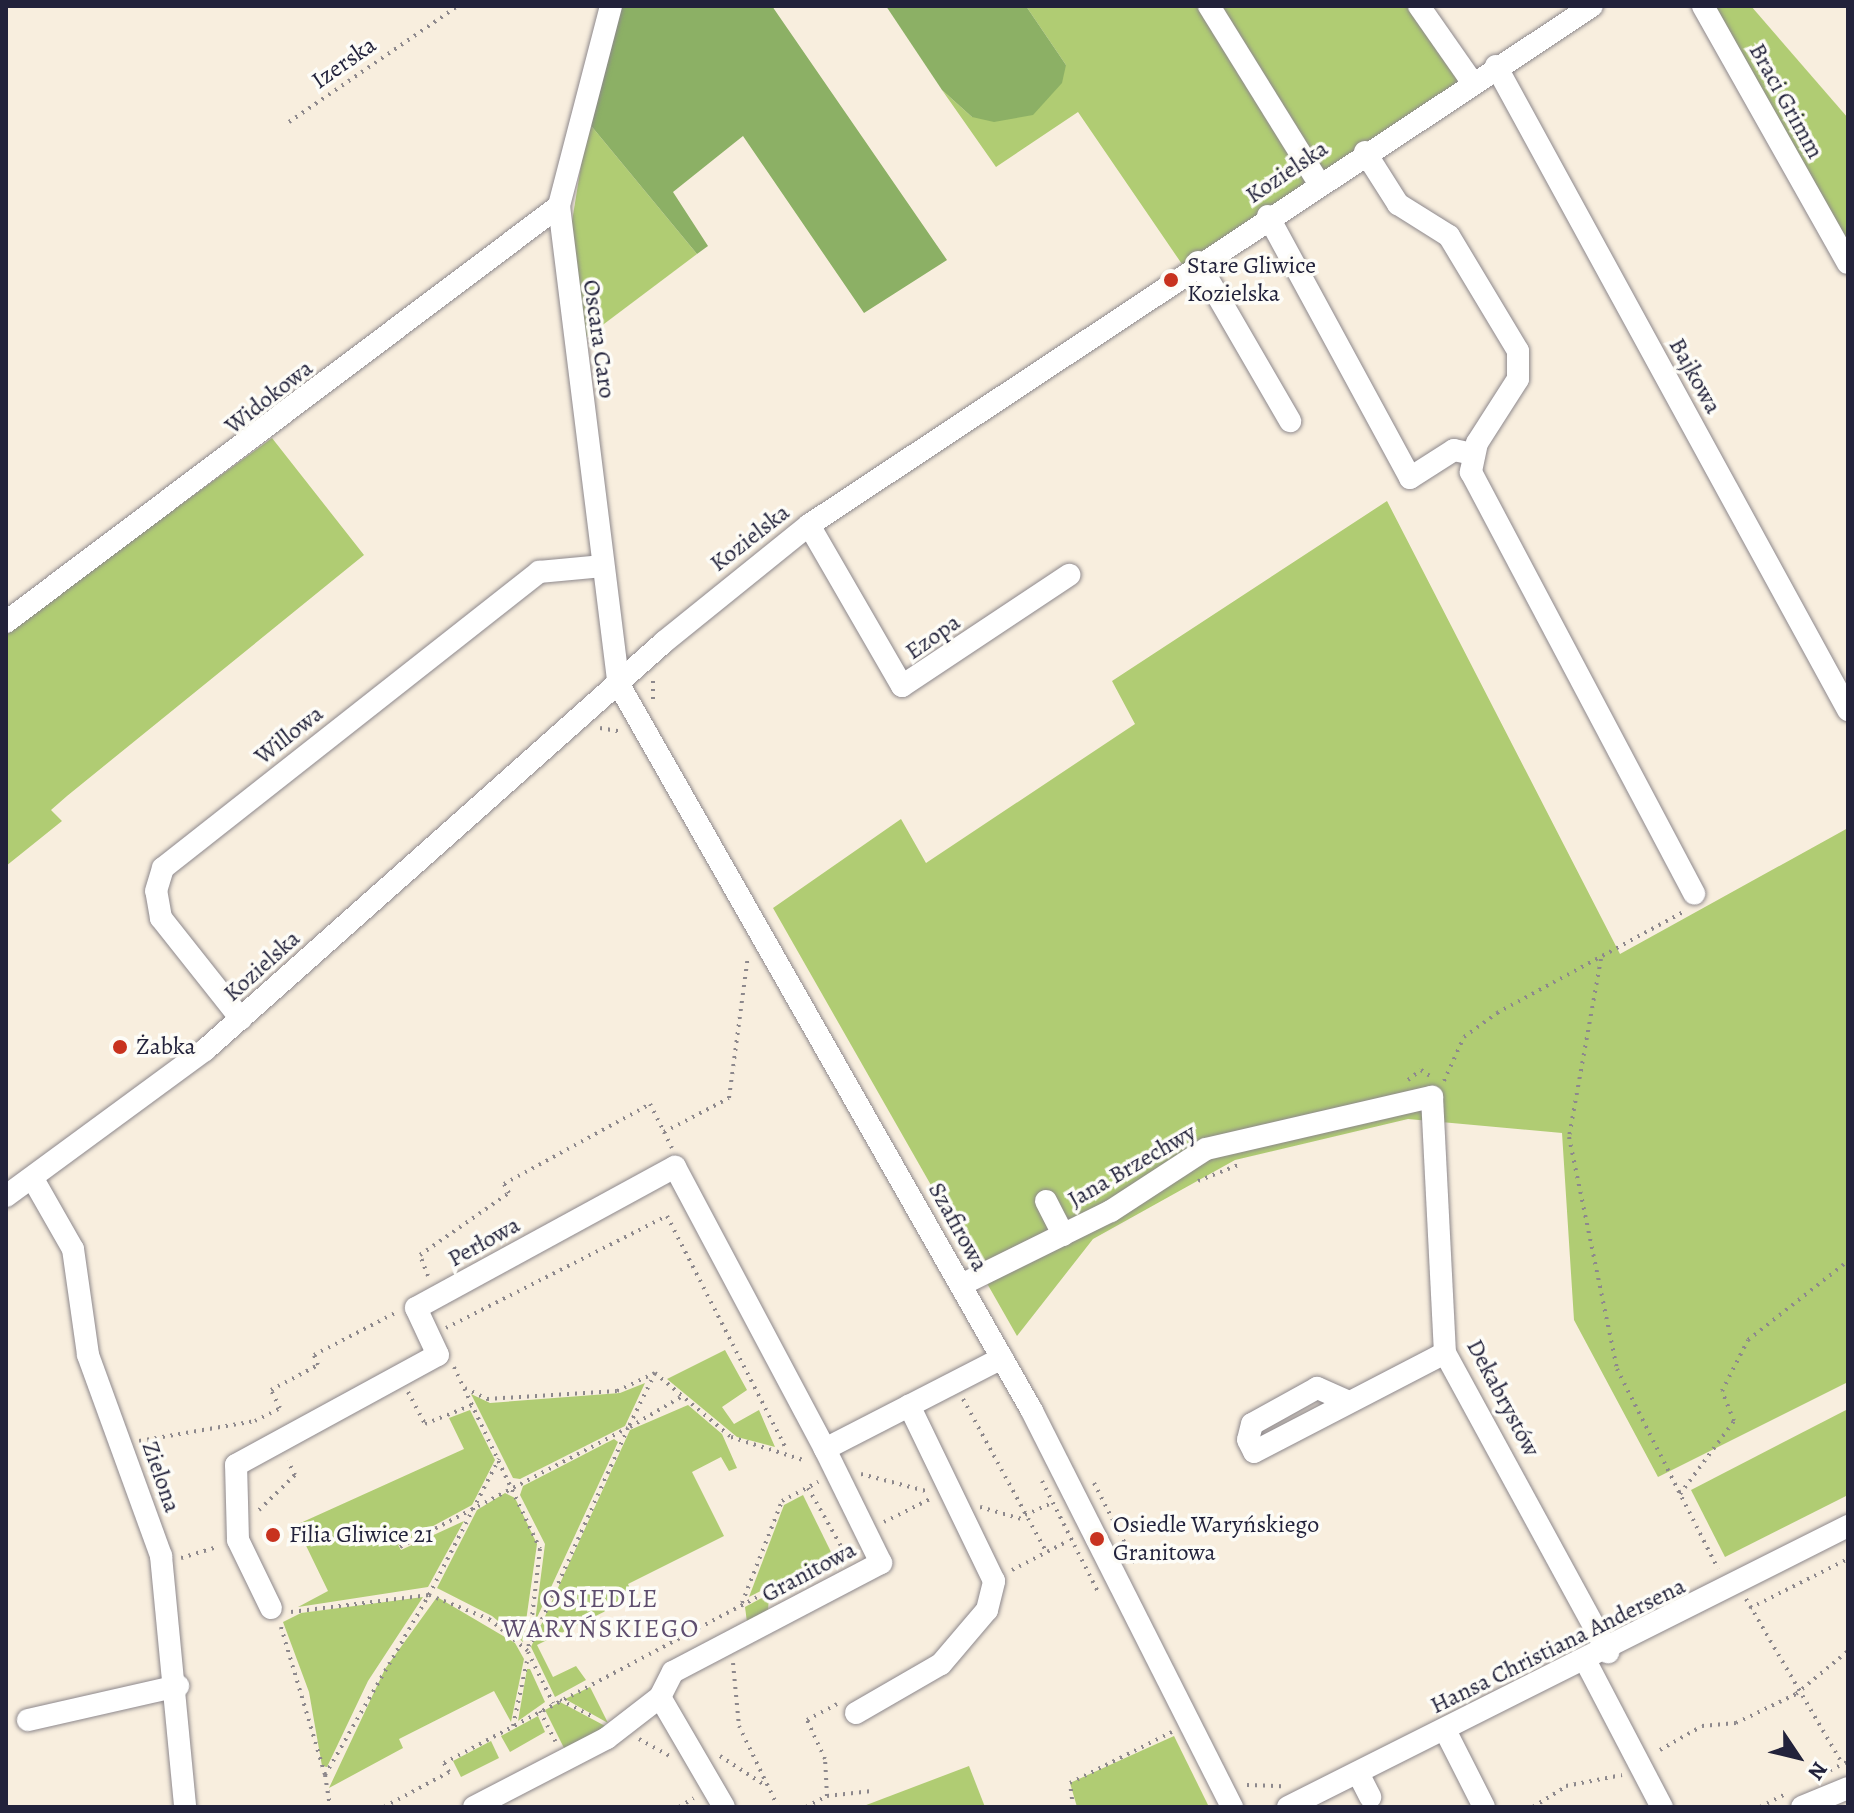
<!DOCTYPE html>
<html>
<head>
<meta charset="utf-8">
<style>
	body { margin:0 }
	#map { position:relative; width:1854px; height:1813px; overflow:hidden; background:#f8eede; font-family:Alegreya,serif }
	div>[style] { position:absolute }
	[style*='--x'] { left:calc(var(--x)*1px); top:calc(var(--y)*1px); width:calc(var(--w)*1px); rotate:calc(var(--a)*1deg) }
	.green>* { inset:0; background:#b0cc73 }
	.forest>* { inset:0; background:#8cb065 }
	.path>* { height:4px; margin-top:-2px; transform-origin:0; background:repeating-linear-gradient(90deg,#8d888c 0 2px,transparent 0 8px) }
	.roads { filter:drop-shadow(0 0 2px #8d888c) drop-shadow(0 0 2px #8d888c) }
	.minor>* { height:22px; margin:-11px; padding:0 11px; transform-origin:11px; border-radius:11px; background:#fff }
	.dots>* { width:22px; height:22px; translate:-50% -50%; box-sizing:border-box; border:4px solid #fdfcf7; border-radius:50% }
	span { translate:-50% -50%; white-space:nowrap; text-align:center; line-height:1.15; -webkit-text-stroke:7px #fdfcf7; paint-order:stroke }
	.street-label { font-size:24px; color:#22223b }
	.poi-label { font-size:24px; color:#22223b }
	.left { translate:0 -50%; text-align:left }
	.neighbourhood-label { font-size:26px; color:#5f4e6f; letter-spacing:2px }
	.frame { position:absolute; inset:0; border:8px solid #22223b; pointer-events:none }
	.north { position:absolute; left:1758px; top:1717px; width:80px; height:80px; -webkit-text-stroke:6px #fdfcf7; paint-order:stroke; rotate:125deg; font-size:22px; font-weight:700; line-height:32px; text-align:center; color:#22223b }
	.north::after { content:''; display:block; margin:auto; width:28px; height:36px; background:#22223b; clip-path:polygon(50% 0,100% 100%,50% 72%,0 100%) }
</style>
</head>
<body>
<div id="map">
	<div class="green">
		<div style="clip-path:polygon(1026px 6px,1419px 6px,1472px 82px,1186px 270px,1078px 112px,996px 167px,942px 90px,972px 117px,1066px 65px)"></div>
		<div style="clip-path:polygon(1703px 6px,1751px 6px,1848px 118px,1848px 264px)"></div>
		<div style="clip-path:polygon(588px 122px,697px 254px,584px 339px,570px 234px)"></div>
		<div style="clip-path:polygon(272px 438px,364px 555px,67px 796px,51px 810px,62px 821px,6px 866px,6px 632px)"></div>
		<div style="clip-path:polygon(1387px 501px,1620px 954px,1848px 828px,1848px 1382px,1658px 1477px,1574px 1320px,1562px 1133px,1408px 1119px,1235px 1160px,1093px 1239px,1017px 1336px,773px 908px,901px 819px,926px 863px,1135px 724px,1112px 681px)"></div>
		<div style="clip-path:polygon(725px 1350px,747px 1390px,722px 1407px,734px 1424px,759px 1410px,775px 1447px,737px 1437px,667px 1379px)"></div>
		<div style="clip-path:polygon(645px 1383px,625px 1426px,520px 1479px,513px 1478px,471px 1394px,490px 1403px,620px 1393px)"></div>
		<div style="clip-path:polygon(688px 1405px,722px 1434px,737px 1468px,729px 1471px,721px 1457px,692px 1472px,724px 1536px,628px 1584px,634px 1597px,537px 1645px,553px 1677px,576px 1666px,586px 1680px,555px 1697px,531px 1647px,630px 1430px)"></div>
		<div style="clip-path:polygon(1848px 1409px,1848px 1495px,1725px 1557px,1691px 1490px)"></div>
		<div style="clip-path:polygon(470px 1410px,495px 1460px,472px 1505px,398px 1545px,401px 1550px,464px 1521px,428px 1587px,298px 1607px,328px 1591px,296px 1525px,464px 1449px,449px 1418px)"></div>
		<div style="clip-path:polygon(614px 1439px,618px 1442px,535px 1622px,545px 1544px,520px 1495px,523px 1486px)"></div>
		<div style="clip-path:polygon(505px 1493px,515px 1498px,537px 1544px,523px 1642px,492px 1616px,437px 1588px,477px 1510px)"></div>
		<div style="clip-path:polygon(803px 1495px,832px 1554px,749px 1597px,784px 1505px)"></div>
		<div style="clip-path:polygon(769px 1594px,768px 1611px,747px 1622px,745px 1607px)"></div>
		<div style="clip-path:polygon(423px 1597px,368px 1681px,327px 1767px,322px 1766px,309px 1692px,283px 1622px,301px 1613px)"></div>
		<div style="clip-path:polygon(437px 1597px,515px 1643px,524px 1659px,511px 1722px,494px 1691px,399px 1739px,403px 1748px,329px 1788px,385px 1669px)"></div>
		<div style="clip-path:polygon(530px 1669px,545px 1702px,518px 1721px,527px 1669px)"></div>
		<div style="clip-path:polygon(590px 1687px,608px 1723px,565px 1699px)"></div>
		<div style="clip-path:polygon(560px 1702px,609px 1728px,565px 1750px,545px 1710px)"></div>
		<div style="clip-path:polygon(538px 1716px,545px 1732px,510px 1752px,501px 1736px)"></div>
		<div style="clip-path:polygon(1174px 1736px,1209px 1807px,1077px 1807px,1070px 1783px)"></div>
		<div style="clip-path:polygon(491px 1741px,499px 1758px,461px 1777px,453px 1761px)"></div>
		<div style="clip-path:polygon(969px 1766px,985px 1807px,861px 1807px)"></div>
	</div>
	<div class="forest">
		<div style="clip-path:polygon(618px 6px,772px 6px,947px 260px,864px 313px,743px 136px,673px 192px,708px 246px,697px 254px,588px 122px)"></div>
		<div style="clip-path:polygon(886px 6px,1026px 6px,1066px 65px,1062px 83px,1033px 115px,994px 122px,972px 117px,942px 90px)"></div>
	</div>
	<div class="path">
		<div style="--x:289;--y:122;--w:205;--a:-34.5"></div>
		<div style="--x:653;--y:699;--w:19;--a:-90"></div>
		<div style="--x:600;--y:728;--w:22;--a:10"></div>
		<div style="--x:1601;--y:959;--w:181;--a:100.2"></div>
		<div style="--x:1569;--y:1137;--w:237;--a:78.3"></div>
		<div style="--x:1617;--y:1369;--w:224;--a:63.2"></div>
		<div style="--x:1408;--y:1080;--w:16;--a:-38"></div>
		<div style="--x:1421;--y:1070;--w:11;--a:34"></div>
		<div style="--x:1444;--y:1081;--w:48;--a:-65.6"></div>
		<div style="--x:1464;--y:1037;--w:41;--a:-36"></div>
		<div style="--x:1497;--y:1013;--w:214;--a:-28.5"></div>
		<div style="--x:672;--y:1148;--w:18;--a:-117"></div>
		<div style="--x:664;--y:1132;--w:73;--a:-27.6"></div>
		<div style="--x:729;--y:1098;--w:143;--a:-82.4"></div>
		<div style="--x:1198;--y:1181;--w:43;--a:-21.8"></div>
		<div style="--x:428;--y:1276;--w:22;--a:-111"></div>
		<div style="--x:420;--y:1255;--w:108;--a:-34.9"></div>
		<div style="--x:509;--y:1193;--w:10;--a:-119"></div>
		<div style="--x:504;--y:1184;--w:166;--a:-28.7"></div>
		<div style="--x:650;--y:1104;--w:31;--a:63"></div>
		<div style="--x:446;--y:1328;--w:248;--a:-26.9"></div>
		<div style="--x:667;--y:1216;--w:263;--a:62.9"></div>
		<div style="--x:454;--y:1367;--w:201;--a:64.7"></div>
		<div style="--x:540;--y:1549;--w:103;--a:96.7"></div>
		<div style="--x:655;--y:1373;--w:99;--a:40.1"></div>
		<div style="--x:731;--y:1437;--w:79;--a:17.7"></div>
		<div style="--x:465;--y:1388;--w:25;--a:27"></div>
		<div style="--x:487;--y:1399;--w:130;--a:-3.5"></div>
		<div style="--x:617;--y:1391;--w:42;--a:-25.3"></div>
		<div style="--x:655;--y:1373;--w:61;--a:116.1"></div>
		<div style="--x:408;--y:1392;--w:36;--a:62"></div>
		<div style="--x:425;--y:1424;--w:51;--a:-22"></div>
		<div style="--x:963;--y:1399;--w:173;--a:61.4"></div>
		<div style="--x:630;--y:1427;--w:59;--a:-30.5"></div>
		<div style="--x:139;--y:1441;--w:118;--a:-9.8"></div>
		<div style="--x:255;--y:1421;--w:28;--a:-27"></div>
		<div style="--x:280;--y:1408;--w:20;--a:-117"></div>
		<div style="--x:271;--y:1390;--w:53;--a:-28"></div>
		<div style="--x:318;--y:1365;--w:11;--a:-112"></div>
		<div style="--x:314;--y:1355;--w:93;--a:-27.4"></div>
		<div style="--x:861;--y:1474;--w:67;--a:14.7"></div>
		<div style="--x:1042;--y:1481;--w:127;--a:63.2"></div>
		<div style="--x:1094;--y:1483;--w:94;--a:62.9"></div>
		<div style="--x:808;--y:1488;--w:73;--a:60.3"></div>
		<div style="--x:844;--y:1551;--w:9;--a:-36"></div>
		<div style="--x:1680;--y:1494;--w:91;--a:-53.5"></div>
		<div style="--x:1734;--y:1421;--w:32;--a:-112"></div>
		<div style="--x:1722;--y:1391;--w:57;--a:-63"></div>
		<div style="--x:1748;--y:1340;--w:127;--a:-38.3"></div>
		<div style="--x:980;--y:1507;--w:47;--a:16.1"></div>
		<div style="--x:259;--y:1510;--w:50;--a:-44.2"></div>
		<div style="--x:295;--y:1475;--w:16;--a:-117"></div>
		<div style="--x:1025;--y:1515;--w:27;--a:-24"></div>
		<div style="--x:884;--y:1522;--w:51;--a:-26.6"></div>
		<div style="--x:400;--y:1547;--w:257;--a:-27.6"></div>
		<div style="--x:628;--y:1428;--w:237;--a:114.2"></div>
		<div style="--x:181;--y:1558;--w:39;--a:-17"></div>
		<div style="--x:1012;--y:1570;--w:63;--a:-27.4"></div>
		<div style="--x:1746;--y:1599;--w:186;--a:59.7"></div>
		<div style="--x:742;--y:1603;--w:110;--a:-68.6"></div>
		<div style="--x:782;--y:1501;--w:41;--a:-27.8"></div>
		<div style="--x:1750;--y:1608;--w:110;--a:-26.6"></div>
		<div style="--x:291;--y:1612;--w:139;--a:-7"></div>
		<div style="--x:429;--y:1595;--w:153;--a:-62.8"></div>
		<div style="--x:281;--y:1627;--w:154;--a:73.4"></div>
		<div style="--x:325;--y:1775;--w:208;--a:-60"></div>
		<div style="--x:429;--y:1595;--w:65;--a:21.8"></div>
		<div style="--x:489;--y:1619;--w:50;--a:39.4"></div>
		<div style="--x:528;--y:1652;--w:57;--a:63.9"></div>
		<div style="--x:733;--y:1663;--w:63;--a:84.6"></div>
		<div style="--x:739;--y:1726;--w:90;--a:64.3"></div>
		<div style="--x:560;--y:1700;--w:37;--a:27"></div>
		<div style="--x:540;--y:1711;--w:34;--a:63"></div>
		<div style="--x:513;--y:1726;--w:66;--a:-77.8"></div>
		<div style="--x:639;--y:1739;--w:35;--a:29"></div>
		<div style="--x:1660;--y:1750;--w:48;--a:-29.7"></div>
		<div style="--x:1702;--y:1726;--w:34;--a:-5"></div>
		<div style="--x:1736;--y:1723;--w:67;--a:-25.8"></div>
		<div style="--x:1796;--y:1694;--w:67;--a:-39.6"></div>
		<div style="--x:720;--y:1756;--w:55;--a:33.1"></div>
		<div style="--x:1823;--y:1774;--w:28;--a:-27"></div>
		<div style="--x:325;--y:1775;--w:32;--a:81"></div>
		<div style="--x:1247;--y:1785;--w:34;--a:2"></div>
		<div style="--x:827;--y:1796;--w:37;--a:-93"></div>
		<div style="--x:825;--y:1759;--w:43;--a:-114.8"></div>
		<div style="--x:807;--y:1720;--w:34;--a:-28"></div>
		<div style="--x:384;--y:1807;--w:74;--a:-28.3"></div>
		<div style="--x:449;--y:1772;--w:10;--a:-119"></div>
		<div style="--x:444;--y:1763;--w:453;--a:-27.9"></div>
		<div style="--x:679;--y:1807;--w:17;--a:-31"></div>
		<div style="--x:806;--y:1807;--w:24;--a:-28"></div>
		<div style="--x:827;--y:1796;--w:45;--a:-6.3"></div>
		<div style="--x:1073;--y:1807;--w:24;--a:-97"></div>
		<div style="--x:1070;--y:1783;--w:114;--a:-26.6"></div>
		<div style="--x:1533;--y:1807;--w:39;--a:-32"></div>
		<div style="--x:1566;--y:1786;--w:57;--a:-11.1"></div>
		<div style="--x:1760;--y:1807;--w:27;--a:-27"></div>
	</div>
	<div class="roads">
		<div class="minor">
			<div style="--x:611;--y:6;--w:207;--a:104.6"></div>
			<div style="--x:559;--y:206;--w:481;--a:82.9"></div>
			<div style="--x:618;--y:683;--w:837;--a:60.37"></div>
			<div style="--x:1032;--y:1411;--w:444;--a:63.2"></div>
			<div style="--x:1209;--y:6;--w:207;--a:58.2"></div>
			<div style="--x:1419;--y:6;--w:93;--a:55.1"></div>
			<div style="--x:1703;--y:6;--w:295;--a:60.6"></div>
			<div style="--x:1496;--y:66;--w:734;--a:61.34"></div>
			<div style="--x:1365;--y:152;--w:62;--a:57.6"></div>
			<div style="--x:1398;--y:204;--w:60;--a:32.1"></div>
			<div style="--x:1449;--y:236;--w:134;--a:59"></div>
			<div style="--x:1518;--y:351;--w:28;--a:90"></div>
			<div style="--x:1518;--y:379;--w:76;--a:122.6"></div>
			<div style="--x:1477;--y:443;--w:30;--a:102"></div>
			<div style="--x:1471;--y:472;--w:477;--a:62.1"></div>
			<div style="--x:1268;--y:216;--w:298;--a:61.5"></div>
			<div style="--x:1410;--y:478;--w:52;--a:-32.5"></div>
			<div style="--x:1454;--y:450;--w:19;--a:12"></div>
			<div style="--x:1198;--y:262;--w:184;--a:59.9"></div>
			<div style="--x:809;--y:525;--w:186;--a:60"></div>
			<div style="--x:902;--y:686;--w:201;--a:-33.6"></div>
			<div style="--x:6;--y:622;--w:692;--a:-36.95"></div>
			<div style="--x:241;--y:1019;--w:129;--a:-128.4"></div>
			<div style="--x:161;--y:918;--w:27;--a:-100"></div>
			<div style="--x:156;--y:891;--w:24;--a:-73"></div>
			<div style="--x:163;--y:868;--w:479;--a:-38.2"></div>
			<div style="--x:539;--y:572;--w:64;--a:-5.4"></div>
			<div style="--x:33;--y:1179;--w:81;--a:60.3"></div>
			<div style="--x:73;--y:1249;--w:107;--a:81.9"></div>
			<div style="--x:88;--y:1355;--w:214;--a:70"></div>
			<div style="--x:161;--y:1556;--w:252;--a:84.5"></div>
			<div style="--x:6;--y:1196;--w:247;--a:-36.3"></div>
			<div style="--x:205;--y:1050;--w:614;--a:-41.63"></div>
			<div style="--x:664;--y:642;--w:186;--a:-38.9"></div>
			<div style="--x:809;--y:525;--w:939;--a:-33.54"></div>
			<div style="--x:1046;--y:1201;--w:38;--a:63"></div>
			<div style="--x:961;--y:1285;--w:167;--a:-26.3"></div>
			<div style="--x:1111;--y:1211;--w:113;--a:-33.1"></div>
			<div style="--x:1206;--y:1149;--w:232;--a:-13"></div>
			<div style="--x:1432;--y:1097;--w:256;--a:87.1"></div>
			<div style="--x:1445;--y:1353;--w:341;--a:61.4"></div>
			<div style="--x:1349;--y:1402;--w:35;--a:-156"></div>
			<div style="--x:1317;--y:1388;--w:74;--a:151"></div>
			<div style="--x:1252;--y:1424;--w:16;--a:104"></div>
			<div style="--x:1248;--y:1440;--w:13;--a:63"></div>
			<div style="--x:1254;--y:1452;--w:215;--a:-27.4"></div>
			<div style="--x:271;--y:1608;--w:76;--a:-115.9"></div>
			<div style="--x:238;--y:1540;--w:75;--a:-91.5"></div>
			<div style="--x:236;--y:1465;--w:230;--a:-28.6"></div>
			<div style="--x:438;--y:1355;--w:52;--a:-115.1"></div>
			<div style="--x:416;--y:1308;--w:295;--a:-28.6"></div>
			<div style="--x:675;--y:1167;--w:319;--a:62"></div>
			<div style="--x:1585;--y:1660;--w:166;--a:62.4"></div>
			<div style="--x:856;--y:1713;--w:98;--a:-30"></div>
			<div style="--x:941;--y:1664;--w:71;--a:-49.6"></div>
			<div style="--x:987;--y:1610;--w:30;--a:-76"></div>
			<div style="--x:994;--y:1581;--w:195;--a:-115.8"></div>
			<div style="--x:28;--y:1720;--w:154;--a:-12.8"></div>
			<div style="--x:1445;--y:1730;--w:86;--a:63.1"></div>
			<div style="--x:1358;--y:1773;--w:27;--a:63"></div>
			<div style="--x:474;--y:1807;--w:150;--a:-27.4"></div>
			<div style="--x:607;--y:1738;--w:67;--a:-37.7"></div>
			<div style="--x:724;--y:1807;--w:127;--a:-120.2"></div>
			<div style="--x:660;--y:1697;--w:28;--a:-63"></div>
			<div style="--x:673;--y:1672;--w:235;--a:-27.7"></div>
			<div style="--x:881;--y:1563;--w:127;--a:-116.2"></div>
			<div style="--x:825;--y:1449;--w:199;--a:-27.2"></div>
			<div style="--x:1288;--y:1807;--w:627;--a:-26.65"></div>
			<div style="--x:1802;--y:1807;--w:50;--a:-22.4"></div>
		</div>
	</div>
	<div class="dots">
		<div style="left:1171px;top:280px;background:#c8321e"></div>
		<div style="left:120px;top:1047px;background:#c8321e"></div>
		<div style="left:273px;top:1535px;background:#c8321e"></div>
		<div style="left:1097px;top:1539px;background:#c8321e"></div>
	</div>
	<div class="street-label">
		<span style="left:344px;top:63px;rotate:-35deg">Izerska</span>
		<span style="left:1786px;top:101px;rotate:61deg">Braci Grimm</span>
		<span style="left:1287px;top:172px;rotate:-34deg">Kozielska</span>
		<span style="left:599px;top:339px;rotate:82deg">Oscara Caro</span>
		<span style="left:1695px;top:376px;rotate:61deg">Bajkowa</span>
		<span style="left:269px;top:397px;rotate:-38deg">Widokowa</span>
		<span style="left:750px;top:538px;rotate:-38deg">Kozielska</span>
		<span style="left:933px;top:637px;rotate:-35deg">Ezopa</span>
		<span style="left:289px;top:735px;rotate:-38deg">Willowa</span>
		<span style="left:262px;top:966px;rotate:-42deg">Kozielska</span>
		<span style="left:1132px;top:1166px;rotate:-30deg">Jana Brzechwy</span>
		<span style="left:958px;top:1227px;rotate:61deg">Szafirowa</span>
		<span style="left:484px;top:1242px;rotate:-29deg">Perłowa</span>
		<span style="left:1503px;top:1398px;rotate:62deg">Dekabrystów</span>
		<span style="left:161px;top:1477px;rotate:71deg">Zielona</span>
		<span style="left:809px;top:1572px;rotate:-28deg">Granitowa</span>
		<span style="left:1558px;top:1646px;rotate:-26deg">Hansa Christiana Andersena</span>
	</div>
	<div class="poi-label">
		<span class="left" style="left:1187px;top:280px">Stare Gliwice<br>Kozielska</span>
		<span class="left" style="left:136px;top:1047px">Żabka</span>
		<span class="left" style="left:1113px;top:1539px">Osiedle Waryńskiego<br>Granitowa</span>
		<span class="left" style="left:289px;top:1535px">Filia Gliwice 21</span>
	</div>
	<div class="neighbourhood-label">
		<span style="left:601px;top:1614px">OSIEDLE<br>WARYŃSKIEGO</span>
	</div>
	<div class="frame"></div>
	<div class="north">N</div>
</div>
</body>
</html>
